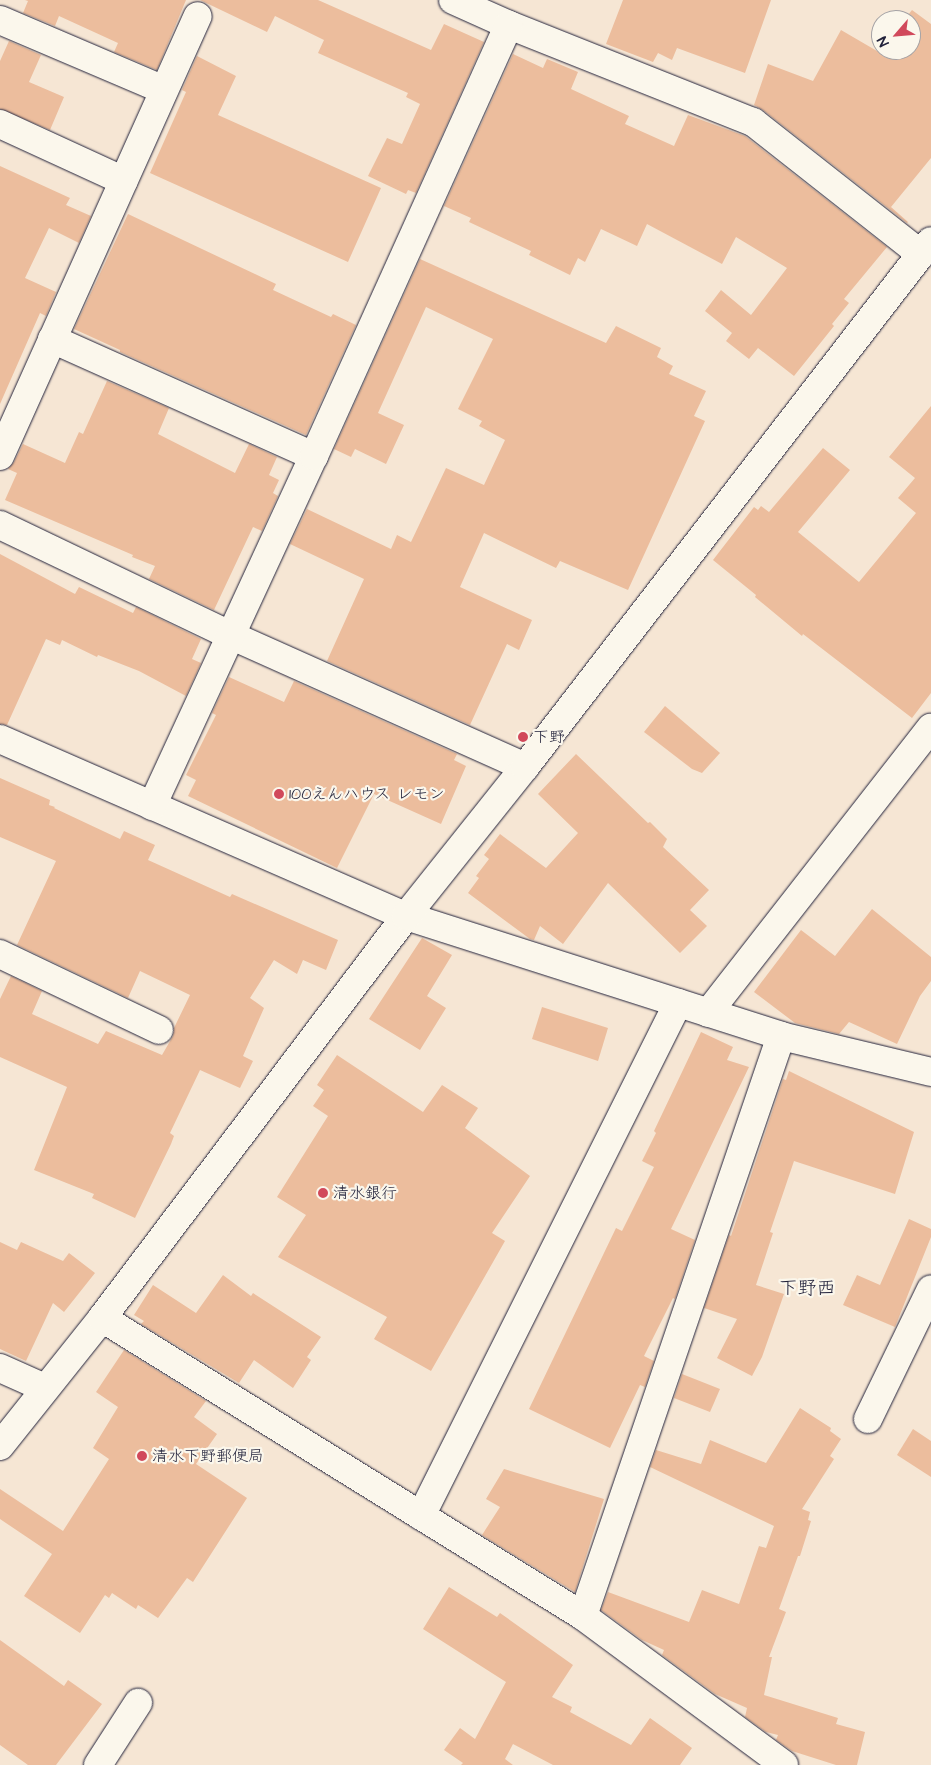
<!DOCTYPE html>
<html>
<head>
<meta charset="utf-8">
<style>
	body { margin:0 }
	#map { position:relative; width:931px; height:1765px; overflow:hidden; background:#f6e6d4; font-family:"Architects Daughter","Klee One",sans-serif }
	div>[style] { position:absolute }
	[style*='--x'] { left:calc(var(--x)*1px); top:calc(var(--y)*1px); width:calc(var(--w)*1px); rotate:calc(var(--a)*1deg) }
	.building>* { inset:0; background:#ecbd9d }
	.roads { filter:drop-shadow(0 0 1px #22223b) drop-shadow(0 0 1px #22223b) }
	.minor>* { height:28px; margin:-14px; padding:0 14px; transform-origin:14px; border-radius:14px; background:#fbf7ec }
	.dots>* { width:14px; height:14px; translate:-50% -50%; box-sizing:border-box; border:2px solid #fbf7ec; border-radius:50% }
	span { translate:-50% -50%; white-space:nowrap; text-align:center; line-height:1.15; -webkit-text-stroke:4.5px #fbf7ec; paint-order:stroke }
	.poi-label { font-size:16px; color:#22223b }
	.left { translate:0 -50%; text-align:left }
	.quarter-label { font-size:19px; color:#22223b }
	.north { position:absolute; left:871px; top:10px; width:50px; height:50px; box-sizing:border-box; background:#fbf7ec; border:1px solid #a4a2a5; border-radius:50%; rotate:243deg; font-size:14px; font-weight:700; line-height:20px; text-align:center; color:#22223b }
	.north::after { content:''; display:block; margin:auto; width:18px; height:22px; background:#d1495b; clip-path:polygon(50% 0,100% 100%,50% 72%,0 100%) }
</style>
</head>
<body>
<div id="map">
	<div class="building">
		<div style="clip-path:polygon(25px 0,186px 0,157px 70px,114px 52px,118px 43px,59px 16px,55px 26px,23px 13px,28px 1px)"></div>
		<div style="clip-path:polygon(200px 0,318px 0,431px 50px,444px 24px,484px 42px,416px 193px,408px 190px,406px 194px,368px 176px,387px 138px,402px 144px,420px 104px,406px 97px,408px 93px,318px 53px,324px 40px,275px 16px,267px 32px)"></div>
		<div style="clip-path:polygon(623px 0,771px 0,745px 73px,677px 48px,672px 60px,658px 53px,653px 62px,606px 44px)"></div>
		<div style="clip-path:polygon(912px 10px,931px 24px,931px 158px,891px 207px,908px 222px,907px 223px,763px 110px,754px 105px,768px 64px,813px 81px,841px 30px,877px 51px,880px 45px,881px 50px,911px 50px,911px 20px,904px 20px)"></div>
		<div style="clip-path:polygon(9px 41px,41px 55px,29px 82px,64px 97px,50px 130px,0 109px,0 61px)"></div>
		<div style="clip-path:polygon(513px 54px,543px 68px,547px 59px,578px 72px,571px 89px,629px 116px,625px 124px,674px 146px,688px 115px,745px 136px,887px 247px,844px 299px,849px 303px,832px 324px,834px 326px,794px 376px,758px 348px,749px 359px,726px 341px,732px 333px,705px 311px,721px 290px,751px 315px,787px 268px,736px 237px,722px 264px,647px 224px,637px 246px,601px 229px,585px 262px,578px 258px,570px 275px,529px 255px,531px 251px,469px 222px,471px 218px,444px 206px)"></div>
		<div style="clip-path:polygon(197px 56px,236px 76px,218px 115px,381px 188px,348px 262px,150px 173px,186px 92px,182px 90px)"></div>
		<div style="clip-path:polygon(0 166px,70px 198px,66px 205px,91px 216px,79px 243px,49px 228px,25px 278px,56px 292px,46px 316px,40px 313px,0 404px)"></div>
		<div style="clip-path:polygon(128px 214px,276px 284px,273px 290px,331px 317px,333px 314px,356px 325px,306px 435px,120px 352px,120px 350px,74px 329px)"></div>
		<div style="clip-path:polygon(420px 259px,606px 343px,616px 326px,661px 348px,657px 357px,673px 366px,669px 374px,706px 391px,694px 416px,705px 421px,628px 590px,560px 561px,556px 568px,484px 533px,460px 587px,532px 620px,519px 650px,507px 644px,470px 725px,327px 661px,364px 579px,290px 544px,307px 509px,391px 549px,397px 535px,411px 542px,446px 468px,484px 485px,505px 440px,479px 426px,482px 421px,458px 409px,493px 339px,426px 307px,378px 413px,404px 425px,386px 464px,355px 449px,351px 457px,334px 449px)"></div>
		<div style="clip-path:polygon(107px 381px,169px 408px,158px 434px,235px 473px,249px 444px,277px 457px,269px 475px,279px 480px,273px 493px,278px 496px,262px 531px,253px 527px,214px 610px,149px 579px,155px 566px,132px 557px,133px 555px,5px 500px,17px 473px,8px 469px,14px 462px,23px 444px,65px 463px,79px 432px,83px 434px)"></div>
		<div style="clip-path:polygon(931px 406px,931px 693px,912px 718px,803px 634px,802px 636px,755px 597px,756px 595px,713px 560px,754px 507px,758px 510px,761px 506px,769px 512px,823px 448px,850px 470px,798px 532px,859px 582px,916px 513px,898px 498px,915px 478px,889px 457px)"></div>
		<div style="clip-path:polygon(0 554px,75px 594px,79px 587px,133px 613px,136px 607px,201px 639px,192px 659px,201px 663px,186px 696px,139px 671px,98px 655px,97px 657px,62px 640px,60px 645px,46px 639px,7px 725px,0 724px)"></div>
		<div style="clip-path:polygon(229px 677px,284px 702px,294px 681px,457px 754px,454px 760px,466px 766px,441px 824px,374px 794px,337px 868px,188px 796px,196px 780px,186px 775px,216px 715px,212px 713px)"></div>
		<div style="clip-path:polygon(665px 706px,720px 753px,702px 773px,692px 769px,644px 732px)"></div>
		<div style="clip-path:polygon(576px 754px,648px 823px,650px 822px,667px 839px,663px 847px,709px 890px,690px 910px,707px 926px,680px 953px,608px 883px,563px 944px,540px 926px,534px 940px,530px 939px,468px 893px,479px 878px,476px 876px,489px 859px,484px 855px,500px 834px,546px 868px,578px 833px,538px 794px)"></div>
		<div style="clip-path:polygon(0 778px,50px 800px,49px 805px,55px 807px,54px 808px,120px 839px,124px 831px,155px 845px,148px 860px,230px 897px,232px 894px,338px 940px,326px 970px,303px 960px,297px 974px,274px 960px,250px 998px,264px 1008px,243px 1056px,253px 1061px,240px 1088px,200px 1070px,170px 1133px,174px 1136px,171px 1144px,135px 1218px,92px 1198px,94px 1194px,34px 1170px,67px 1087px,0 1057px,0 999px,11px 976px,42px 991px,32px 1014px,98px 1044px,106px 1031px,162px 1055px,173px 1036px,174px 1028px,190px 995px,140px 971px,128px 998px,17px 945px,56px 861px,0 837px)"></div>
		<div style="clip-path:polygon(872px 909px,931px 957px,931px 981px,920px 996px,897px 1044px,849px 1022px,839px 1034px,795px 1023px,754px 992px,801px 930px,835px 956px)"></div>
		<div style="clip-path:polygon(422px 938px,452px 955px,427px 996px,446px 1008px,420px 1050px,369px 1019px)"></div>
		<div style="clip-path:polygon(542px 1007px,608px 1028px,598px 1061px,532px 1039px)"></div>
		<div style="clip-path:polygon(701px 1032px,733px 1047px,727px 1060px,749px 1067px,671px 1229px,695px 1240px,675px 1299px,673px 1298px,644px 1356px,654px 1361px,645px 1387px,640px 1385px,610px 1448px,529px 1409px,616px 1228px,622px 1231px,654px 1167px,642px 1161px,656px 1133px,654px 1131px)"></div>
		<div style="clip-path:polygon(337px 1055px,423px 1112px,442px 1085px,478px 1108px,465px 1128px,530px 1176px,492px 1233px,505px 1241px,431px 1371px,374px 1339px,387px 1317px,278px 1257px,306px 1215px,277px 1197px,328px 1116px,313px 1106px,324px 1090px,317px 1085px)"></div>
		<div style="clip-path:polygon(789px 1071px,914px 1132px,895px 1194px,794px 1161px,770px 1232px,773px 1233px,756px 1285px,784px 1294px,762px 1357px,752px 1376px,717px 1358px,737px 1319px,704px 1308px,729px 1235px,731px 1236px,783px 1079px,786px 1080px)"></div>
		<div style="clip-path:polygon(909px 1219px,931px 1229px,931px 1237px,895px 1327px,843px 1305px,857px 1275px,880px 1285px)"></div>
		<div style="clip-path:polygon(0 1242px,17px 1250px,21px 1242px,63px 1261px,69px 1253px,95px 1273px,64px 1312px,53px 1303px,26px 1361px,0 1349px)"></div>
		<div style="clip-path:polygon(223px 1275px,251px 1296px,253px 1293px,321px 1337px,307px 1357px,311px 1360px,293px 1388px,254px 1360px,239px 1383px,141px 1324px,144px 1321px,134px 1315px,153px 1285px,196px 1313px)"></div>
		<div style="clip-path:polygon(124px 1350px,206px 1401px,194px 1417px,217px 1434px,196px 1464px,247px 1498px,193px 1582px,187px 1578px,158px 1618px,138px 1605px,136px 1609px,112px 1593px,109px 1598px,105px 1595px,80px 1633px,24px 1596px,52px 1554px,0 1519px,0 1489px,63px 1531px,109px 1459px,93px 1448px,118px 1407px,96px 1392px)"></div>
		<div style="clip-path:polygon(682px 1374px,720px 1389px,710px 1412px,674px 1398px)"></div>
		<div style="clip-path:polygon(800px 1408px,831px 1428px,830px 1431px,841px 1439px,830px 1456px,834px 1459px,802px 1509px,810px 1512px,808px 1520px,811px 1521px,800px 1556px,798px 1556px,779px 1609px,786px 1612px,769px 1657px,772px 1657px,764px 1695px,838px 1718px,836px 1724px,865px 1732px,857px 1765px,836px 1765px,792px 1751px,776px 1740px,778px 1735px,766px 1732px,745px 1717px,747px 1708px,715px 1694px,662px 1655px,664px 1650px,642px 1640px,601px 1610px,608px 1592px,689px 1622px,702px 1590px,739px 1604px,759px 1546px,766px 1548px,774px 1526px,650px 1467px,656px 1450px,701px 1464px,710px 1440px,766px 1463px)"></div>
		<div style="clip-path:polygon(913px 1429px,931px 1441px,931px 1477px,897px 1455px)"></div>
		<div style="clip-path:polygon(504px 1469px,604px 1499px,575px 1592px,482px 1535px,500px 1507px,486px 1499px)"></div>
		<div style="clip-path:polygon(449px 1587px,497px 1617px,500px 1613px,573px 1665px,552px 1697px,572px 1707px,570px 1712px,631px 1745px,650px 1718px,692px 1748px,680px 1765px,553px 1765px,513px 1744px,505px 1759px,513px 1765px,461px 1765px,463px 1763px,444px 1750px,460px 1728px,475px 1739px,506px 1682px,423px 1629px)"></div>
		<div style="clip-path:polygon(0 1640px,64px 1686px,68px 1680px,102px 1704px,56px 1765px,28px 1765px,0 1745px)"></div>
	</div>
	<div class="roads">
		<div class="minor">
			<div style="--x:453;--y:0;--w:61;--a:24.1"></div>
			<div style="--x:509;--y:25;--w:263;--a:21.7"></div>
			<div style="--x:753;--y:122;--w:214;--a:38.2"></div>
			<div style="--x:0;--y:20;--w:178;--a:23.1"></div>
			<div style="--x:0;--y:124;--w:136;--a:24.7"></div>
			<div style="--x:52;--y:339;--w:287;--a:24.1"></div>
			<div style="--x:0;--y:456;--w:482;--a:-65.8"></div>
			<div style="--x:0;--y:525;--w:255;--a:25.6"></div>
			<div style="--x:230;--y:635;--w:323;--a:24.1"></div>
			<div style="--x:0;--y:739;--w:443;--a:23.6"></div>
			<div style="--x:406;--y:916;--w:394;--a:17.7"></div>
			<div style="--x:781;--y:1036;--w:154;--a:13.5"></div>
			<div style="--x:152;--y:806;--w:386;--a:-65.2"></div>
			<div style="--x:314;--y:456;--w:473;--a:-65.7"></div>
			<div style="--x:0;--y:954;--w:176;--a:25.5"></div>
			<div style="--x:708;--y:1013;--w:362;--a:-52"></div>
			<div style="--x:102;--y:1318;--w:566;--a:31.78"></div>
			<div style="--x:583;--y:1616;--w:250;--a:36.5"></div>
			<div style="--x:0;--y:1368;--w:49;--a:24"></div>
			<div style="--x:868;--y:1419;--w:144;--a:-64.1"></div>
			<div style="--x:0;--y:1446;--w:164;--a:-51.4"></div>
			<div style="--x:102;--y:1318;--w:504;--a:-52.9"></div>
			<div style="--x:406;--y:916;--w:191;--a:-51.4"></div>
			<div style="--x:525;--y:767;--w:664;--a:-52.34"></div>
			<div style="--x:421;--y:1516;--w:574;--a:-63.39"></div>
			<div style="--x:583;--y:1616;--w:613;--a:-71.15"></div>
			<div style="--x:98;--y:1765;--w:74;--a:-57.2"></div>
		</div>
	</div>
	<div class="dots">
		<div style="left:523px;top:737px;background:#d1495b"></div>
		<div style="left:279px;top:794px;background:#d1495b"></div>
		<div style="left:323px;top:1193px;background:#d1495b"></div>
		<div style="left:142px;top:1456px;background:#d1495b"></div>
	</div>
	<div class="poi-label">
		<span class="left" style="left:533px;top:737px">下野</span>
		<span class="left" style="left:289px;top:794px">100えんハウス レモン</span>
		<span class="left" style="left:333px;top:1193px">清水銀行</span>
		<span class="left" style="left:152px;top:1456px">清水下野郵便局</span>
	</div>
	<div class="quarter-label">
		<span style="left:807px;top:1289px">下野西</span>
	</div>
	<div class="north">N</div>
</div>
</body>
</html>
